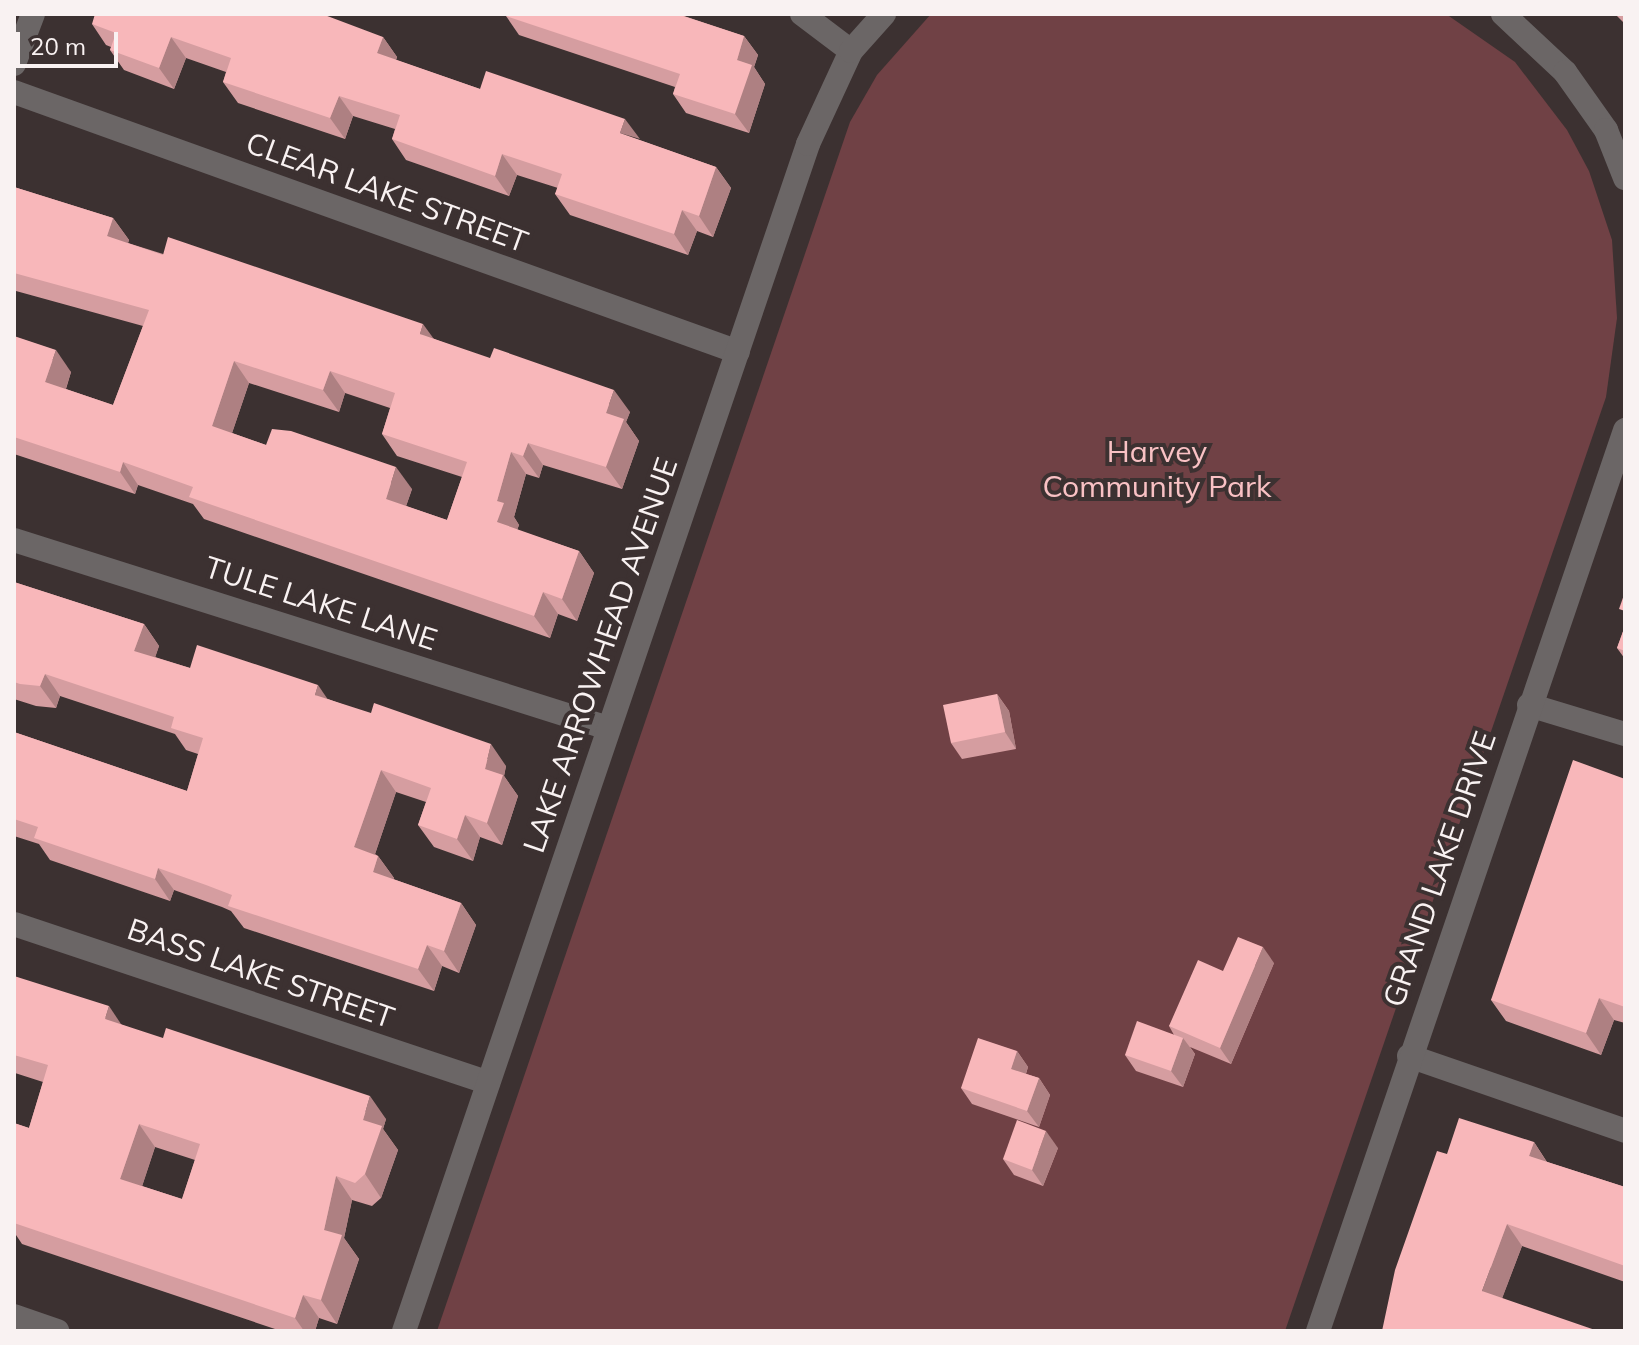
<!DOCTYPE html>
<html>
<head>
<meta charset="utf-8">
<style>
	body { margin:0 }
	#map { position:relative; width:1639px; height:1345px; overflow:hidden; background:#3c3131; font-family:Mulish,sans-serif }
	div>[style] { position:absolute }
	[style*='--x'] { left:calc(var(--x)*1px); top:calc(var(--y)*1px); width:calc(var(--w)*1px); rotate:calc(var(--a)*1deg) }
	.green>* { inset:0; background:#704145 }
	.street>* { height:24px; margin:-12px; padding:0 12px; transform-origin:12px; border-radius:12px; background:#6b6666 }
	.wall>* { inset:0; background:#d59da0 }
	.shaded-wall>* { inset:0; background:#ae8082 }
	.building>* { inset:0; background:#f8b7ba }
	span { translate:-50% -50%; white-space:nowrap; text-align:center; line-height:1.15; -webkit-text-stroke:8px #3c3131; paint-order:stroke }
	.street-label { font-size:30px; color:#f9f2f2 }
	.park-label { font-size:30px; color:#f9c1c4 }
	.frame { position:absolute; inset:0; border:16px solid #f9f2f2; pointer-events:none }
	.scale { position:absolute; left:16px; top:32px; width:102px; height:36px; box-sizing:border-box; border:4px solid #f9f2f2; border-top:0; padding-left:10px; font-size:24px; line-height:28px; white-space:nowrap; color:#f9f2f2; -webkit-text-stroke:6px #3c3131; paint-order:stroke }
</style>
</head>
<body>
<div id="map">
	<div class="green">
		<div style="clip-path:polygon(931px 14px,1446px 14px,1515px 62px,1567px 130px,1589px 171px,1612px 240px,1617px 318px,1606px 397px,1285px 1331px,437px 1331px,850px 122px,877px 75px)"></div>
	</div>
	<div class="street">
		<div style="--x:802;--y:14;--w:61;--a:37.1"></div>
		<div style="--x:1503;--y:14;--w:85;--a:43.1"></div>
		<div style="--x:1565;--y:72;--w:71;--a:54.7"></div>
		<div style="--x:1606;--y:130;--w:52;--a:68.4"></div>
		<div style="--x:14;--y:64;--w:53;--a:-69.2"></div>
		<div style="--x:14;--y:92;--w:769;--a:19.75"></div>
		<div style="--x:14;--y:540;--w:623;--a:17.56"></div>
		<div style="--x:1529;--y:705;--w:100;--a:16.8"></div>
		<div style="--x:14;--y:924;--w:500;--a:18.5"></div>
		<div style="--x:1409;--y:1056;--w:229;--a:19.1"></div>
		<div style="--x:14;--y:1316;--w:46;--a:19.2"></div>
		<div style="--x:404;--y:1331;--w:1254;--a:-71.2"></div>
		<div style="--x:808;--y:144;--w:102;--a:-65.2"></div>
		<div style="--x:851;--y:51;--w:50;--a:-48.3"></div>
		<div style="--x:1318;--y:1331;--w:952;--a:-71.18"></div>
	</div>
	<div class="wall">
		<div style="clip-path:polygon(506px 14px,685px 14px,684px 16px,744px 36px,758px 55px,754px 67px,765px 84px,749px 133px,686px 113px,673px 94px,675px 87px,519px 35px,506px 16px)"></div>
		<div style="clip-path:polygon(1615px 14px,1625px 14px,1625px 23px,1624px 23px)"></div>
		<div style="clip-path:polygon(92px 24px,383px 37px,397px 57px,396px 60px,480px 89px,639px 140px,716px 167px,731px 188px,713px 237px,697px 231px,688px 255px,570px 215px,555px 194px,558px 188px,517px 175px,509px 196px,406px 160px,392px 139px,395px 129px,353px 116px,345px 139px,238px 103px,223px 82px,226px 72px,186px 58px,174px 89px,124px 70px,110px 50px,111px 47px,106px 45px)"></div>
		<div style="clip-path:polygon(evenodd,14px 187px,113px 218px,129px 240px,128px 243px,434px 339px,630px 412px,626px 422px,639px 441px,622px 489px,543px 465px,539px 478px,526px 474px,514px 517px,519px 525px,517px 530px,579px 551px,594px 573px,577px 621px,558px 614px,550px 638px,204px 519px,193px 504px,138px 485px,135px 494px,14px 454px,14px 336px,71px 372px,66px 389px,113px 405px,143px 326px,16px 291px,14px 314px,14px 187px,249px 383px,339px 412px,345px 393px,390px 408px,382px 434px,397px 456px,462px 477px,447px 520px,406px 506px,412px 489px,266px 445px,232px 433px,249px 383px)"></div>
		<div style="clip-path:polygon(14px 582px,144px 624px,159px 646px,155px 657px,190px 668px,328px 699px,506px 766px,504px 776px,518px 796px,502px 845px,480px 837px,473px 861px,434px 847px,418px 825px,426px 802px,396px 792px,375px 854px,378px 856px,394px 878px,393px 879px,461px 903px,476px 925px,459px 973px,442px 966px,434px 991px,244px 928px,231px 911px,222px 907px,174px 890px,170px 901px,50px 860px,39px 844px,14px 836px,14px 732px,187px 791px,198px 754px,186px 750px,175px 734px,60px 696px,56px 708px,36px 706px,14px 699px)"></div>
		<div style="clip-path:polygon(1625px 626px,1625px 659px,1617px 648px)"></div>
		<div style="clip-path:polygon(997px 694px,1009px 711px,1016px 749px,962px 759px,951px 743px)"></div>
		<div style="clip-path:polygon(1625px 779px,1625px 1023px,1614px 1020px,1601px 1055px,1506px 1021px,1491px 1000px)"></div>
		<div style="clip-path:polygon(1274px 963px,1231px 1064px,1190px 1047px,1195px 1054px,1183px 1087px,1136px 1071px,1125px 1055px,1174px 1035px,1169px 1026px,1223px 971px)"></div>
		<div style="clip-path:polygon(evenodd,14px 976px,122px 1025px,386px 1119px,383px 1129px,398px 1150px,381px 1198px,372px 1206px,352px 1200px,344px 1238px,359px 1259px,337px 1324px,319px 1318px,315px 1331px,281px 1331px,22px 1244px,14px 1232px,14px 1123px,29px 1128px,43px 1082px,15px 1073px,14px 1077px,14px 976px,155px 1147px,195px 1160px,182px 1199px,142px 1186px,155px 1147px)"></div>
		<div style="clip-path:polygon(1017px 1051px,1028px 1067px,1026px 1074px,1039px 1078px,1050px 1095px,1039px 1127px,972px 1104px,961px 1088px)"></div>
		<div style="clip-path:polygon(1534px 1142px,1547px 1162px,1625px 1187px,1625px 1282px,1522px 1246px,1502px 1298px,1447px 1154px)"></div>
		<div style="clip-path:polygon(1058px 1148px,1043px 1186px,1014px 1175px,1003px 1159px)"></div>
	</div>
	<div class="shaded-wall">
		<div style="clip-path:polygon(744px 36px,758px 55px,754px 67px,765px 84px,749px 133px,735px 114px,737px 60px)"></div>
		<div style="clip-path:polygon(171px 37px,186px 58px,174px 89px,159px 68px)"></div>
		<div style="clip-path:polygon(383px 37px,397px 57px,391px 74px,377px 53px)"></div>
		<div style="clip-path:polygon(339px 96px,353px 116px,345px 139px,330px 118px)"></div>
		<div style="clip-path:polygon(625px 119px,640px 139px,620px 133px)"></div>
		<div style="clip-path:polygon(502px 154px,517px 175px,509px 196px,495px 176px)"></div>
		<div style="clip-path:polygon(716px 167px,731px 188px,713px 237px,699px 216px)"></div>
		<div style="clip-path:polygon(682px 210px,697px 231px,688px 255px,674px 234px)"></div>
		<div style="clip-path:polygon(113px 218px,129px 240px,123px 259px,107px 236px)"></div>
		<div style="clip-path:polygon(14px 288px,16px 291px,14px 314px)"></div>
		<div style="clip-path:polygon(423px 324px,439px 346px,420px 334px)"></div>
		<div style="clip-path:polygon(56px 350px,71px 372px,61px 404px,45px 382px)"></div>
		<div style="clip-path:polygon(234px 361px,249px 383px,227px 448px,212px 426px)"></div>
		<div style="clip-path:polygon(330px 371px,345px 393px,339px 412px,323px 390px)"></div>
		<div style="clip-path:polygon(614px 390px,630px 412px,626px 422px,639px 441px,622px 489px,606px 467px,606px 413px)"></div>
		<div style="clip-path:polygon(528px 443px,543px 465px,539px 478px,523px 456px)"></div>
		<div style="clip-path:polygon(511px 452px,526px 474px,514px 517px,519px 525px,512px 544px,497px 522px,497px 501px)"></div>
		<div style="clip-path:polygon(123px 462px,138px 485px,135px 494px,120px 472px)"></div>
		<div style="clip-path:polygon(396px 467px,412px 489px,401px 521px,386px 499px)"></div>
		<div style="clip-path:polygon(579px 551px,594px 573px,577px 621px,562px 599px)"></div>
		<div style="clip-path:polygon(543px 592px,558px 614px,550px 638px,534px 616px)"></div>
		<div style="clip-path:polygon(144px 624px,159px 646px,150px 673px,134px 651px)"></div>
		<div style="clip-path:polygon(45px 674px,60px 696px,56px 708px,40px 686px)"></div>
		<div style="clip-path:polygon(318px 685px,333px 707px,315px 695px)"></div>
		<div style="clip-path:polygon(997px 694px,1009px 711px,1016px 749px,1005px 732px)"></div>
		<div style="clip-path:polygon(491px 744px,506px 766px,504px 776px,518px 796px,502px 845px,487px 823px,485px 769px)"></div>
		<div style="clip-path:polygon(381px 770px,396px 792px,370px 869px,354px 847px)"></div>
		<div style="clip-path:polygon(465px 815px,480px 837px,473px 861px,457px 839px)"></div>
		<div style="clip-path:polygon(378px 856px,394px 878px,388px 894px,373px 872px)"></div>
		<div style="clip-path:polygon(158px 868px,174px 890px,170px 901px,155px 879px)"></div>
		<div style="clip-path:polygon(461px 903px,476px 925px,459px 973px,444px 951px)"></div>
		<div style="clip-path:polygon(427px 945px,442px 966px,434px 991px,418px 969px)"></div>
		<div style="clip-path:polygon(1263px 947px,1274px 963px,1231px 1064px,1220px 1048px)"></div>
		<div style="clip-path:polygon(1599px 998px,1614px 1020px,1601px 1055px,1586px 1033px)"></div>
		<div style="clip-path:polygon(109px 1006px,125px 1030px,105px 1019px)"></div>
		<div style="clip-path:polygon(1183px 1038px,1195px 1054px,1183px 1087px,1171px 1071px)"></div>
		<div style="clip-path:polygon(1017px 1051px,1028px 1067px,1022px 1085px,1011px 1069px)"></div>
		<div style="clip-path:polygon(1039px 1078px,1050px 1095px,1039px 1127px,1027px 1111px)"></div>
		<div style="clip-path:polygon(370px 1096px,386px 1119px,383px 1129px,398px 1150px,381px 1198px,365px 1174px,363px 1120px)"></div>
		<div style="clip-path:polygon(139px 1124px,155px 1147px,137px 1202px,120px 1179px)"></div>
		<div style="clip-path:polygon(1046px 1131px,1058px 1148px,1043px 1186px,1032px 1170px)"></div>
		<div style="clip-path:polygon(1534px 1142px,1548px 1164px,1529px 1156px)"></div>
		<div style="clip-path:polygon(336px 1176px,352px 1200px,344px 1238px,359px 1259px,337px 1324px,321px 1300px,324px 1230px)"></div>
		<div style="clip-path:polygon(1507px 1224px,1522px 1246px,1497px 1312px,1482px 1291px)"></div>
		<div style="clip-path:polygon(303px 1295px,319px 1318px,315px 1331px,304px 1331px,295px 1318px)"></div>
	</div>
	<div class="building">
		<div style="clip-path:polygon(95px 14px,322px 14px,383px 37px,377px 53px,480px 89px,486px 71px,625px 119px,620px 133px,716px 167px,699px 216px,682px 210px,674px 234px,555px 194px,562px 174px,502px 154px,495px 176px,392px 139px,400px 115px,339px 96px,330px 118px,223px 82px,231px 58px,171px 37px,159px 68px,110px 50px,116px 33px,92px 24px)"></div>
		<div style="clip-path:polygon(506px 14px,677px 14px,744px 36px,737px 60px,752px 65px,735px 114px,673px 94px,680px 74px,506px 16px)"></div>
		<div style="clip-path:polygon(evenodd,14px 187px,113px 218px,107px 236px,163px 255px,168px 237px,423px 324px,420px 334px,490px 358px,494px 348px,614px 390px,606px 413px,624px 419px,606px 467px,528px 443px,523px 456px,511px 452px,497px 501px,504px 503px,497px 522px,579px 551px,562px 599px,543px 592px,534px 616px,189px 497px,193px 487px,123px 462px,120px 472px,14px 437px,14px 336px,56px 350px,45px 382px,113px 405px,149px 310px,14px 273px,14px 187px,234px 361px,323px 390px,330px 371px,395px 393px,382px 434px,467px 462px,447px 520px,386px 499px,396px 467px,291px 431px,272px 429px,266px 445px,212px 426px,234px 361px)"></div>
		<div style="clip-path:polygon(14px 582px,144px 624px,134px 651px,190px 668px,197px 645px,318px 685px,315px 695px,371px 713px,374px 703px,491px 744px,485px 769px,503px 775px,487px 823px,465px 815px,457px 839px,418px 825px,431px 788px,381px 770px,354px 847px,378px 856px,373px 872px,461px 903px,444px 951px,427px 945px,418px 969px,228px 906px,232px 895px,206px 885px,158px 868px,155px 879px,34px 838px,38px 827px,14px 819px,14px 732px,187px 791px,203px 738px,171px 728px,174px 717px,45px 674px,40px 686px,20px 684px,14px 682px)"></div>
		<div style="clip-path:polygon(1625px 592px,1625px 611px,1619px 609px)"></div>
		<div style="clip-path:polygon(1625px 626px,1625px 651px,1617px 648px)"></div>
		<div style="clip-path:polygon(997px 694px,1005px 732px,951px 743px,943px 705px)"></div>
		<div style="clip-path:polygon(1573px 760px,1625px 779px,1625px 1007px,1599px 998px,1586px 1033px,1491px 1000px)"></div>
		<div style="clip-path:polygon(1238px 937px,1263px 947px,1220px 1048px,1169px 1026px,1198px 960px,1223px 971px)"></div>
		<div style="clip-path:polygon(evenodd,14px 976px,109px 1006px,105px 1019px,163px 1038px,166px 1028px,370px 1096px,363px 1120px,382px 1126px,365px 1174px,355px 1183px,336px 1176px,324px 1230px,342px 1235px,321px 1300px,303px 1295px,295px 1318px,14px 1223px,14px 1123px,29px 1128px,48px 1065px,14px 1055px,14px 976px,139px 1124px,200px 1144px,182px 1199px,120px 1179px,139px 1124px)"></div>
		<div style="clip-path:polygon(1137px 1021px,1183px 1038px,1171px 1071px,1125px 1055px)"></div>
		<div style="clip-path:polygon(978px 1038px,1017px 1051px,1011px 1069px,1039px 1078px,1027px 1111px,961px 1088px)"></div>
		<div style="clip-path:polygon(1459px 1118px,1534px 1142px,1529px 1156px,1625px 1187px,1625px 1266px,1507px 1224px,1482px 1291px,1598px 1331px,1382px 1331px,1395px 1270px,1437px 1151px,1447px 1154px)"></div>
		<div style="clip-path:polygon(1017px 1120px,1046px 1131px,1032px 1170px,1003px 1159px)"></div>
	</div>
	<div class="street-label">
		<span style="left:387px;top:192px;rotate:20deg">CLEAR LAKE STREET</span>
		<span style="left:321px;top:603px;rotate:18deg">TULE LAKE LANE</span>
		<span style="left:600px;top:655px;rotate:-71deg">LAKE ARROWHEAD AVENUE</span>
		<span style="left:1439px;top:869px;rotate:-71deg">GRAND LAKE DRIVE</span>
		<span style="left:261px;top:973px;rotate:19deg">BASS LAKE STREET</span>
	</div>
	<div class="park-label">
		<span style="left:1157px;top:468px">Harvey<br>Community Park</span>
	</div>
	<div class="frame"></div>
	<div class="scale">20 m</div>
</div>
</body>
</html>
